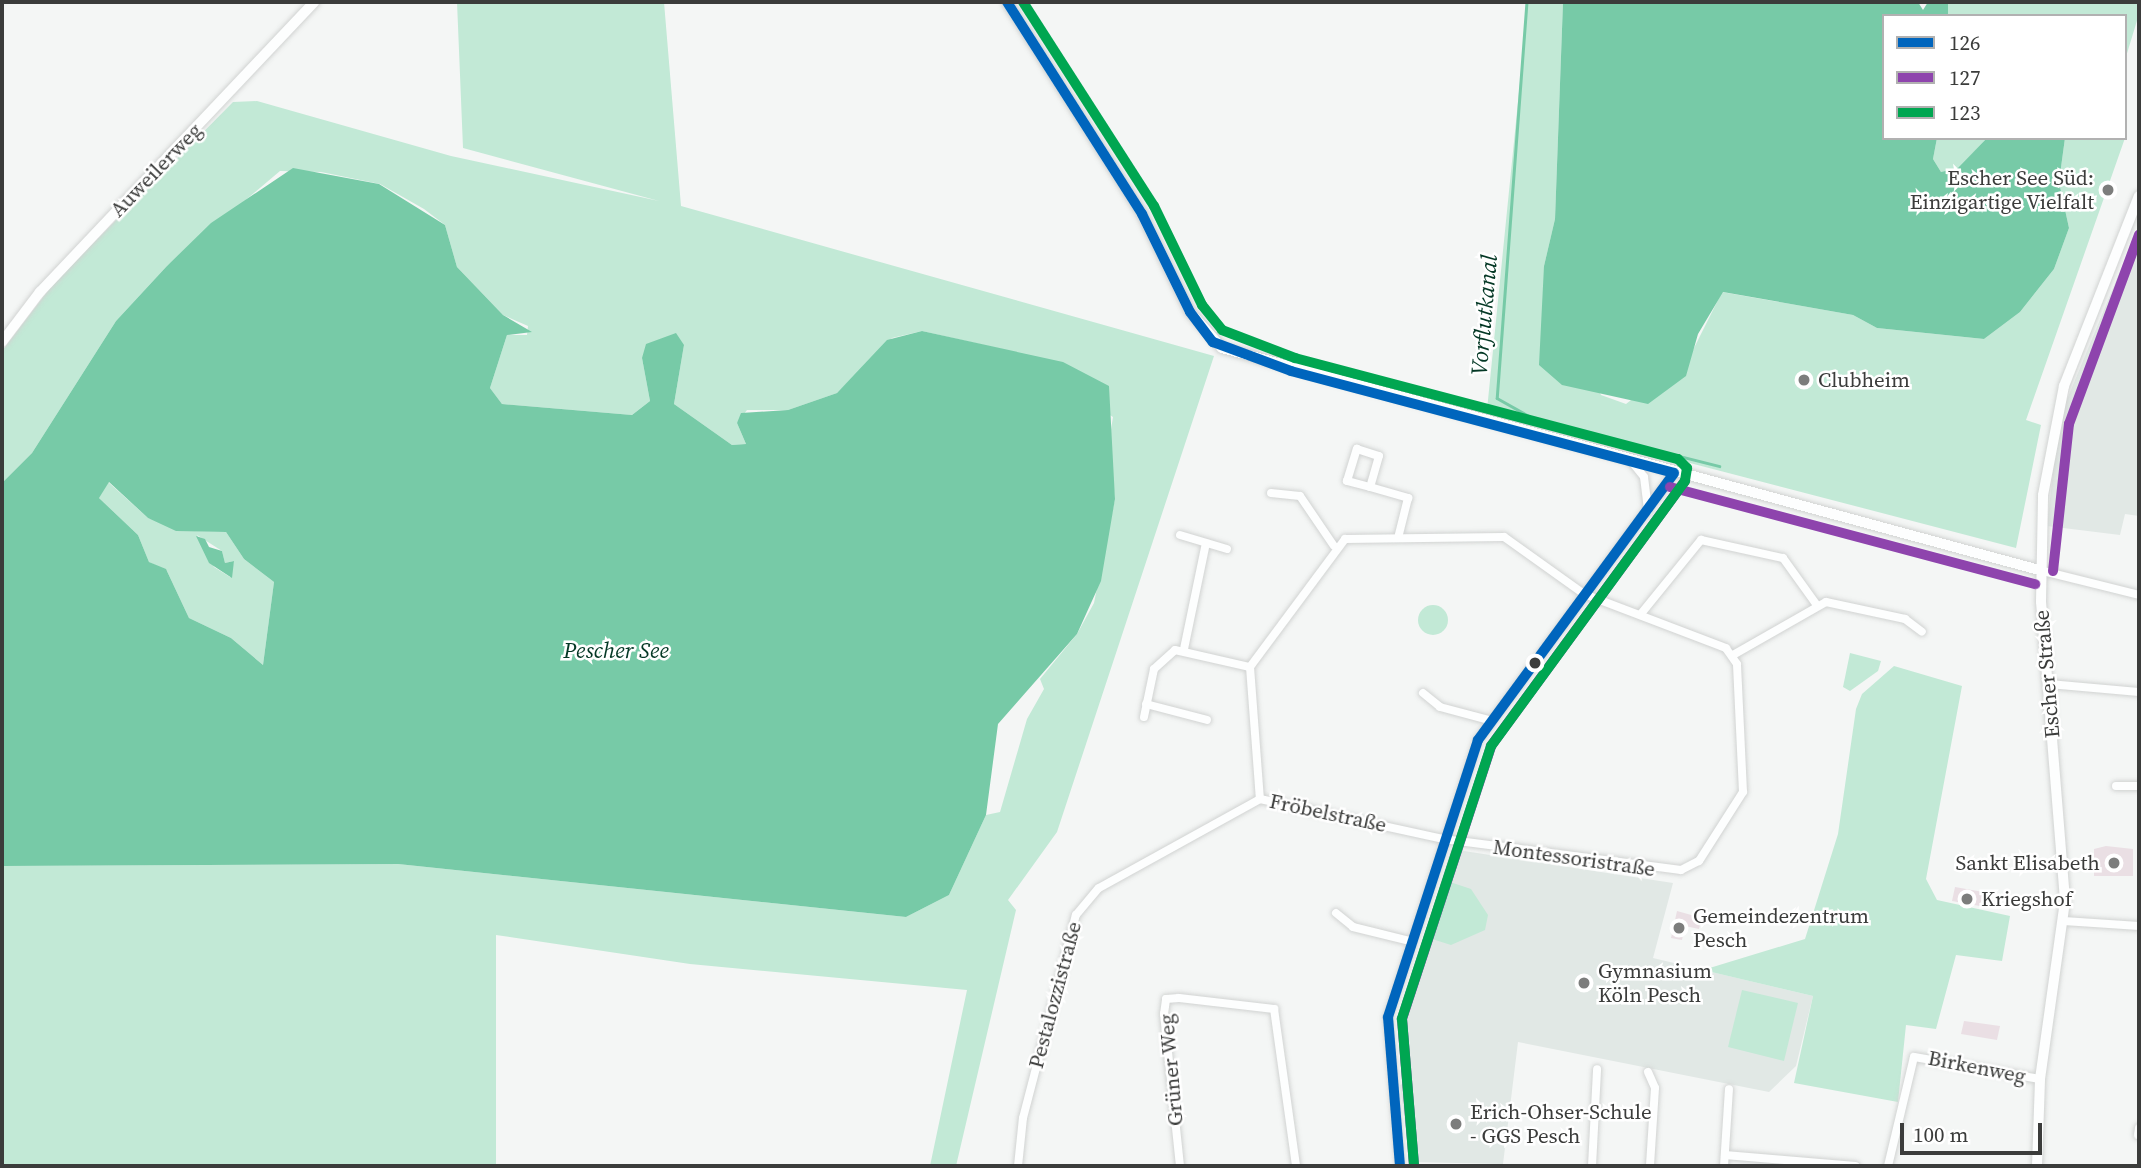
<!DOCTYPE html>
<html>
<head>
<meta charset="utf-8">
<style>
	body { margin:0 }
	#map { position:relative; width:2141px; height:1168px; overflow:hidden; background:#f4f6f5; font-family:"Source Serif 4",serif }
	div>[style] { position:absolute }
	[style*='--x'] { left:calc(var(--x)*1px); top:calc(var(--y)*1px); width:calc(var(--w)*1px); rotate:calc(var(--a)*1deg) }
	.built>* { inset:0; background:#e1e8e5 }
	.green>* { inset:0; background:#c2e9d6 }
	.round { border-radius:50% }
	.water>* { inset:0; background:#77caa7 }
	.stream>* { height:2.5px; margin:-1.25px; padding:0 1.25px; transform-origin:1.25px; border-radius:1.25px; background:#77caa7 }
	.building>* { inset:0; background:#eadfe4 }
	.roads { filter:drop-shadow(0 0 2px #d1d3d2) drop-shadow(0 0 2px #d1d3d2) }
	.street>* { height:8px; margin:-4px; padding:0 4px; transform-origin:4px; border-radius:4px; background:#fdfefe }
	.secondary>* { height:10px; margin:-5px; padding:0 5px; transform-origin:5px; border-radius:5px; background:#fdfefe }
	.bus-1>* { height:10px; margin:-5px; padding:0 5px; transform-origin:5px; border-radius:5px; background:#0065bd }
	.bus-2>* { height:10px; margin:-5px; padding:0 5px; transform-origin:5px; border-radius:5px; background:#8e44ad }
	.bus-3>* { height:10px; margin:-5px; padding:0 5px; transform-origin:5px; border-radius:5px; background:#00a651 }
	.dots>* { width:19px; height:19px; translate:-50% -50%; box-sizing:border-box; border:4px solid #fff; border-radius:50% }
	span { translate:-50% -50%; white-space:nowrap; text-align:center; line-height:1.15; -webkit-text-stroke:5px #fff; paint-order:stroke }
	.street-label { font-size:21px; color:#3b3c3b }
	.poi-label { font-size:21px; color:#3b3c3b }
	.right { translate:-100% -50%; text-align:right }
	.left { translate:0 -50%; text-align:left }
	.water-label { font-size:23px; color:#043825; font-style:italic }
	.frame { position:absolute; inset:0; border:4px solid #3b3c3b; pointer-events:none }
	.legend { position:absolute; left:1882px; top:14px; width:245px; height:126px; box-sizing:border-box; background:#fff; border:2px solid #b1b1b1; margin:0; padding:9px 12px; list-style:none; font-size:21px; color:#3b3c3b }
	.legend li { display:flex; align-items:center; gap:14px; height:35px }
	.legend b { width:35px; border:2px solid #b1b1b1 }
	.scale { position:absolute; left:1900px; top:1123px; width:142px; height:32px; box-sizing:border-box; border:4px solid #3b3c3b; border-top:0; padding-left:9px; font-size:21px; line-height:24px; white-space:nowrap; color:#3b3c3b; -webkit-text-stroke:5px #fff; paint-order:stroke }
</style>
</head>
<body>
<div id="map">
	<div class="built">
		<div style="clip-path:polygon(2139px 225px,2139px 516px,2125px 514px,2120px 535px,2047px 526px,2059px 419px)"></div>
		<div style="clip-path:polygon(1451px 849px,1673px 883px,1653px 958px,1813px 996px,1796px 1066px,1769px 1092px,1518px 1042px,1503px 1164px,1410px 1162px,1400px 1085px,1405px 1083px,1402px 1009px)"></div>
	</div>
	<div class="green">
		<div style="clip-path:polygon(457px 2px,664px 2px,681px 206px,1214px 356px,1057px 832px,1008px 900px,1016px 910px,956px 1166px,930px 1166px,967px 990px,690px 964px,496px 935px,496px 1166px,2px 1166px,2px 866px,398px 864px,906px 917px,949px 895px,986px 815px,1000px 812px,1027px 719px,1044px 689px,1040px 679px,1077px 634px,1094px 603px,1115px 499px,1109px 442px,1113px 417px,1010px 351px,922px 331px,892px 338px,837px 393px,788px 410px,747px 410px,737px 423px,746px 444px,732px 445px,674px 404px,684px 345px,642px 358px,650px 401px,632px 415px,502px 404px,490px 388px,507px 335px,527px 335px,528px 326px,503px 315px,457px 267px,445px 225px,424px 209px,380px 184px,321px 172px,280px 171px,166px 267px,116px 321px,32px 453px,2px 483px,2px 351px,54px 283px,233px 102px,257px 101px,451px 156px,659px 201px,463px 148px)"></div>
		<div style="clip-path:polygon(1528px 2px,1563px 2px,1555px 219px,1544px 266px,1601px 395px,1626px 404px,1692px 352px,1722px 292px,1853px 315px,1877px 328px,1984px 339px,2020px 312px,2054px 269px,2069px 228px,2059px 182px,2065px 138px,2125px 138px,2026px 420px,2041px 425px,2016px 548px,1487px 410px)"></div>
		<div style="clip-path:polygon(1948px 2px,2139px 2px,2139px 14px,2125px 60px,2125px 16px,1948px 16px)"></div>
		<div style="clip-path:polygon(1937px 138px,1987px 138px,1958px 169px,1941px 172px,1933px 159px)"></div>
		<div style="clip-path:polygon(evenodd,107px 481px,148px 518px,194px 531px,226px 532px,244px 559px,274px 582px,263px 665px,231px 638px,189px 618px,167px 571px,149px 562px,138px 535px,98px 497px,107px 481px,197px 535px,222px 551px,225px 563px,234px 561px,230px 577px,214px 567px,197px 535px)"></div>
		<div class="round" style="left:1418px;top:605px;width:30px;height:30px"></div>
		<div style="clip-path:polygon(1850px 653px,1881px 661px,1878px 671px,1850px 691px,1843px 687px)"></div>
		<div style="clip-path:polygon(1894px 666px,1962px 686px,1926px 879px,1937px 900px,2010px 916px,2002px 961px,1956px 955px,1936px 1029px,1906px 1025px,1898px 1102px,1794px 1083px,1813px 996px,1703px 970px,1805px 939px,1838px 834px,1856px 709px,1862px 694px)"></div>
		<div style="clip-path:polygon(1450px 882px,1471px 889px,1488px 915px,1485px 930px,1451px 945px,1432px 939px)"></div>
		<div style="clip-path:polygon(1742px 990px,1798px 1003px,1784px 1061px,1728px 1047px)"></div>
	</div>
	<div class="water">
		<div style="clip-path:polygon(1563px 2px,1918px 2px,1923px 10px,1928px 2px,1948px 2px,1948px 16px,1884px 16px,1884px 138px,1937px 138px,1933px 159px,1941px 172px,1958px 168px,1987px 138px,2065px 138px,2059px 182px,2069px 228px,2054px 269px,2020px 312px,1984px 339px,1877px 328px,1853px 315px,1723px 292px,1698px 334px,1686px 376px,1648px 404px,1562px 385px,1539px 365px,1544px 266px,1555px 219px)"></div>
		<div style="clip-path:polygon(evenodd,293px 168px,379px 184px,445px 225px,457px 267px,503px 315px,532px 332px,507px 335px,490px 388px,502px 404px,632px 415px,650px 401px,642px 358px,646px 344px,676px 333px,684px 345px,674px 404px,732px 445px,746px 444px,737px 423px,741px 413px,788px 410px,837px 393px,887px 340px,922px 331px,1063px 362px,1109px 386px,1115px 499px,1101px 581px,1077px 634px,998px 724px,986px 815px,949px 895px,906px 917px,398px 864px,2px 866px,2px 483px,32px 453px,116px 321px,166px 267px,211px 223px,293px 168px,109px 482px,148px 518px,176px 531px,226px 532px,244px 559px,274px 582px,263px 665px,231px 638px,189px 618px,166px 569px,149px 562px,138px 535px,99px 498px,109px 482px)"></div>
		<div style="clip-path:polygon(196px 536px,205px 539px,209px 547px,222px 551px,225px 563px,234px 561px,232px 578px,209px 563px)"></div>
	</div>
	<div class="stream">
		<div style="--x:1527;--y:2;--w:397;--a:94.3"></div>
		<div style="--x:1497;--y:398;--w:45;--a:29.4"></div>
		<div style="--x:1536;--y:420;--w:189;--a:14.1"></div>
	</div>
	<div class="building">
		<div style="clip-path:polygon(2106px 846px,2133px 849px,2133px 876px,2094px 876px,2094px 849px)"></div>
		<div style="clip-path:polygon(1955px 887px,1983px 892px,1980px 906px,1952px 901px)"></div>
		<div style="clip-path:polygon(1677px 911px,1702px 918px,1699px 929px,1685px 926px,1682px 940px,1671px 938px)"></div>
		<div style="clip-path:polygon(1964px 1021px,2000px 1026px,1997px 1040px,1961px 1034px)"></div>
	</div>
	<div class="roads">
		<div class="street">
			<div style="--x:1632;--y:462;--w:19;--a:51"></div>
			<div style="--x:1644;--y:477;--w:34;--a:83"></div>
			<div style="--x:1370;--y:487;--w:24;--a:-165"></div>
			<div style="--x:1347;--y:481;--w:34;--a:-73"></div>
			<div style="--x:1357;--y:449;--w:23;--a:18"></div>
			<div style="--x:1379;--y:456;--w:32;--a:106"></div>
			<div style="--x:1370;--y:487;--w:40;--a:16"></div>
			<div style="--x:1408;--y:498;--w:38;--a:104"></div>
			<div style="--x:1271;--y:493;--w:29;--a:6"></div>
			<div style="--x:1300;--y:496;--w:60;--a:55.8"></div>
			<div style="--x:1180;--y:535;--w:49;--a:16.6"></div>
			<div style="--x:2039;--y:570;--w:103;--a:14"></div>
			<div style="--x:1640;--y:615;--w:97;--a:-50.9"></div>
			<div style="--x:1701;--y:540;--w:84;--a:12.4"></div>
			<div style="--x:1783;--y:558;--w:57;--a:54.3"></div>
			<div style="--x:1184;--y:649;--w:108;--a:-78.3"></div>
			<div style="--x:1733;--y:655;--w:107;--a:-29.7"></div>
			<div style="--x:1826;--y:602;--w:81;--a:12.1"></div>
			<div style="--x:1905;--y:619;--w:21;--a:37"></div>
			<div style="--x:2049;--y:684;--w:90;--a:5.1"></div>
			<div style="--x:1423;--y:693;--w:22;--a:39"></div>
			<div style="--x:1440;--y:707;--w:51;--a:14.9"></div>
			<div style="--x:1146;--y:704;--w:63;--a:14.7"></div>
			<div style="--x:1144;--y:717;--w:49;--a:-78.2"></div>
			<div style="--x:1154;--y:669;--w:28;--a:-42"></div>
			<div style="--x:1175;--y:650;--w:77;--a:12.8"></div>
			<div style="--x:2116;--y:786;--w:23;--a:0"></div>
			<div style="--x:1336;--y:913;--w:22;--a:39"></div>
			<div style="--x:1353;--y:927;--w:59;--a:13.8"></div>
			<div style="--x:2064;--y:921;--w:75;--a:3.8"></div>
			<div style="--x:1648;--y:1072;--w:17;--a:66"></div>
			<div style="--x:1655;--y:1088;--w:78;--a:93.7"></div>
			<div style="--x:2138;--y:1135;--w:7;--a:-82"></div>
			<div style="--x:1725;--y:1155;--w:131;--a:4.8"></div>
			<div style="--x:1018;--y:1166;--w:48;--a:-84.1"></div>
			<div style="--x:1023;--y:1118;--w:210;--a:-75.4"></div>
			<div style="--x:1076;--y:915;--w:35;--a:-50"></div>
			<div style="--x:1099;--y:888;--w:184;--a:-28.9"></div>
			<div style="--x:1260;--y:799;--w:187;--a:12.3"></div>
			<div style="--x:1443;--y:839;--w:240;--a:7.4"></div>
			<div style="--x:1681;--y:870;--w:20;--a:-27"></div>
			<div style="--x:1699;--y:861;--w:82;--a:-57.5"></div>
			<div style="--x:1743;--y:792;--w:128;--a:-92.7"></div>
			<div style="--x:1737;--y:664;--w:19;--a:-125"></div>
			<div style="--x:1726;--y:648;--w:152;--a:-159.2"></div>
			<div style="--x:1584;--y:594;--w:98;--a:-144.5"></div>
			<div style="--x:1504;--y:537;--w:159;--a:179.3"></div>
			<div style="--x:1345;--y:539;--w:159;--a:126.6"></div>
			<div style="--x:1250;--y:667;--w:132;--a:85.7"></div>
			<div style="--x:1180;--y:1166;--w:153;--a:-96"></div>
			<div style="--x:1164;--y:1014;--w:15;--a:-82"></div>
			<div style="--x:1166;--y:999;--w:13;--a:-4"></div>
			<div style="--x:1179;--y:998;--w:96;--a:6.6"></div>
			<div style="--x:1274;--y:1009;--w:159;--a:82"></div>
			<div style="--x:1400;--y:1166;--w:149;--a:-94.6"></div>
			<div style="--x:1388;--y:1017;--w:291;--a:-72"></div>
			<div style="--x:1478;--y:740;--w:331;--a:-53.7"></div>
			<div style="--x:1592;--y:1166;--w:97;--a:-87"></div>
			<div style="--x:1724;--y:1166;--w:77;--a:-86.3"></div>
			<div style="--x:1888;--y:1166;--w:112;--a:-76.6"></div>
			<div style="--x:1914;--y:1057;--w:128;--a:9.9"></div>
		</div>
		<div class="secondary">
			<div style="--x:1007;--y:2;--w:251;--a:57.5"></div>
			<div style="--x:1142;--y:214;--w:109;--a:63.9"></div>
			<div style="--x:1190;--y:312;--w:48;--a:48.4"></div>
			<div style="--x:1222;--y:348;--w:847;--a:15.2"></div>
			<div style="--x:2;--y:342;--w:63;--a:-52.8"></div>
			<div style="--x:40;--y:292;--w:399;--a:-46.6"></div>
			<div style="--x:2037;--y:1166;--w:87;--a:-88"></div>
			<div style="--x:2040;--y:1079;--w:181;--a:-82"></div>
			<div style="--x:2065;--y:900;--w:299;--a:-94.6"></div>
			<div style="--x:2041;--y:602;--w:107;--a:-88.9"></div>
			<div style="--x:2043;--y:495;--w:111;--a:-79.1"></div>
			<div style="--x:2064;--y:386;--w:204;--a:-68.5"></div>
		</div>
	</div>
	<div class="bus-1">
		<div style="--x:1007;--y:2;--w:251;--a:57.5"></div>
		<div style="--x:1142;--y:214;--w:109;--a:63.9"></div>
		<div style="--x:1190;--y:312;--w:38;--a:53"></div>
		<div style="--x:1213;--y:342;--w:83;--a:20.4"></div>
		<div style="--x:1291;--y:371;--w:396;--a:14.9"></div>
		<div style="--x:1400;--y:1166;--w:149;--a:-94.6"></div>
		<div style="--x:1388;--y:1017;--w:291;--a:-72"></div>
		<div style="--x:1478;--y:740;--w:331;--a:-53.7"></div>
	</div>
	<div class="bus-2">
		<div style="--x:1670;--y:487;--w:378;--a:14.9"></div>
		<div style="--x:2053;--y:571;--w:148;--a:-83.8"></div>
		<div style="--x:2069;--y:424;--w:202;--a:-69.7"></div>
		<div style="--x:1414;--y:1165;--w:146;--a:-94.7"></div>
		<div style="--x:1402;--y:1019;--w:287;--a:-71.9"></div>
		<div style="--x:1491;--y:746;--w:328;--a:-53.8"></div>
	</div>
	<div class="bus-3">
		<div style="--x:1023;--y:2;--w:242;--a:57.3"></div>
		<div style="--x:1154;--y:206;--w:110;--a:64.1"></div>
		<div style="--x:1202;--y:305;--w:32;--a:51"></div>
		<div style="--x:1222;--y:330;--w:78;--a:21"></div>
		<div style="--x:1295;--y:358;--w:396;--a:14.8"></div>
		<div style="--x:1678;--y:459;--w:13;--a:45"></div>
		<div style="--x:1687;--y:468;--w:13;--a:99"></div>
		<div style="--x:1685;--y:481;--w:328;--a:126.2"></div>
		<div style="--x:1491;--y:746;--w:287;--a:108.1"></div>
		<div style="--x:1402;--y:1019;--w:146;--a:85.3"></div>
	</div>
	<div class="dots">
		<div style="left:2108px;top:190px;background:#7c7d7c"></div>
		<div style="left:1804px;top:380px;background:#7c7d7c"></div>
		<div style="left:1535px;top:663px;background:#3b3c3b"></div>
		<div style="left:2114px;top:863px;background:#7c7d7c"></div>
		<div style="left:1967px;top:899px;background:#7c7d7c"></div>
		<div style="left:1679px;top:928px;background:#7c7d7c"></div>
		<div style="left:1584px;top:983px;background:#7c7d7c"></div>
		<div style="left:1456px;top:1124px;background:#7c7d7c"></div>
	</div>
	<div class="street-label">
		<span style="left:156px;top:170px;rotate:-46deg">Auweilerweg</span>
		<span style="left:2047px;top:674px;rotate:-95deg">Escher Straße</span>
		<span style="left:1328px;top:813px;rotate:12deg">Fröbelstraße</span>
		<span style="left:1574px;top:858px;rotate:8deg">Montessoristraße</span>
		<span style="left:1055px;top:995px;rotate:-75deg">Pestalozzistraße</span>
		<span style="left:1977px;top:1067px;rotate:11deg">Birkenweg</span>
		<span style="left:1171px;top:1070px;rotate:-95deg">Grüner Weg</span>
	</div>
	<div class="poi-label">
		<span class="right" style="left:2094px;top:190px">Escher See Süd:<br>Einzigartige Vielfalt</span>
		<span class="left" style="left:1818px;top:380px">Clubheim</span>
		<span class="right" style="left:2100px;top:863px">Sankt Elisabeth</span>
		<span class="left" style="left:1981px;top:899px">Kriegshof</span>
		<span class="left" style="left:1693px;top:928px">Gemeindezentrum<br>Pesch</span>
		<span class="left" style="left:1598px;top:983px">Gymnasium<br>Köln Pesch</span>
		<span class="left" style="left:1470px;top:1124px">Erich-Ohser-Schule<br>- GGS Pesch</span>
	</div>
	<div class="water-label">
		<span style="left:1484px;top:315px;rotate:-85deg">Vorflutkanal</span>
		<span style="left:616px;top:650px">Pescher See</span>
	</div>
	<div class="frame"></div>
	<ul class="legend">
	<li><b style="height:9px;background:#0065bd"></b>126</li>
	<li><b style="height:9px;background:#8e44ad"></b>127</li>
	<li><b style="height:9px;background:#00a651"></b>123</li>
	</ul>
	<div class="scale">100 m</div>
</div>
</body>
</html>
